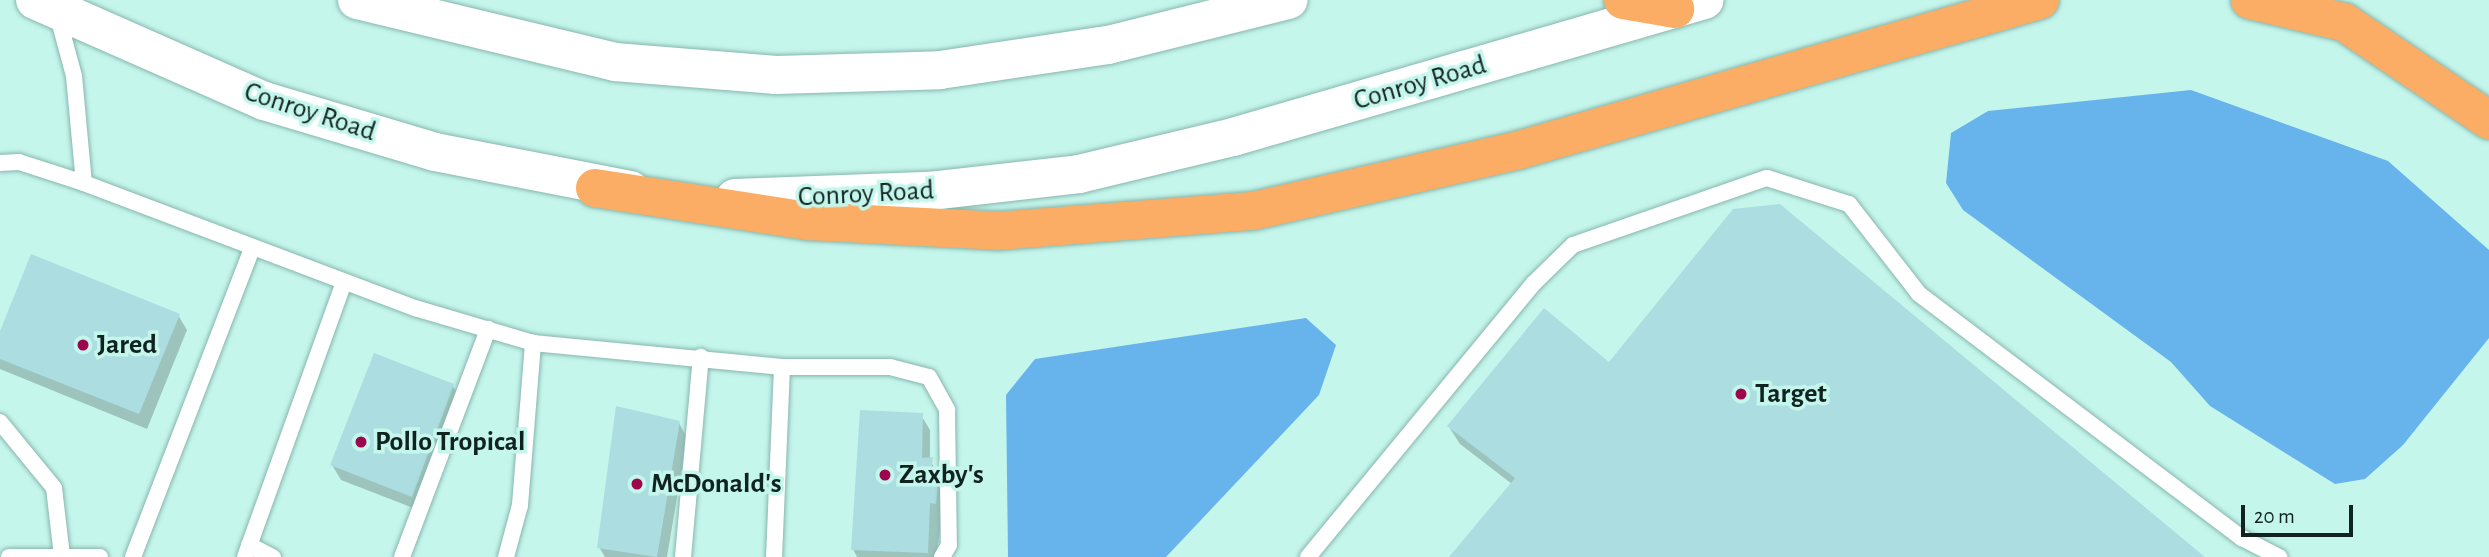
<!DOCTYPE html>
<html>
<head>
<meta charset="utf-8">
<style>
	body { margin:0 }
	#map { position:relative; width:2489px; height:557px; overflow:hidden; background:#c5f6ec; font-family:"Alegreya Sans",sans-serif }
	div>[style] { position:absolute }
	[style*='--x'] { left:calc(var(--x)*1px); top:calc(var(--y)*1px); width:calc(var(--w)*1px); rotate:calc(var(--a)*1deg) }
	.water>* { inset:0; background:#67b4ec }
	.shadow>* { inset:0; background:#0003 }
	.building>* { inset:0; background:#acdde1 }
	.roads { filter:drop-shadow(0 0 2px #87b6ad) drop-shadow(0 0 2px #87b6ad) }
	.service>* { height:16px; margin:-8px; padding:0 8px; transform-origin:8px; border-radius:8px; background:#fff }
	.secondary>* { height:38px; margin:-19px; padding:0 19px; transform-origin:19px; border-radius:19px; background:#fff }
	.motorway>* { height:38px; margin:-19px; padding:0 19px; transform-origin:19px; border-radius:19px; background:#fbad65 }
	.dots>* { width:19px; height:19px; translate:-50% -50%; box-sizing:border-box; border:4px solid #c5f6ec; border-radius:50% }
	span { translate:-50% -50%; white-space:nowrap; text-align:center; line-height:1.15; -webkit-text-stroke:7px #c5f6ec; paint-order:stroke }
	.street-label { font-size:28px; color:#112320 }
	.poi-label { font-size:28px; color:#112320; font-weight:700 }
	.left { translate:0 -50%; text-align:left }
	.scale { position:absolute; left:2241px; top:505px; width:112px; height:32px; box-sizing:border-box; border:4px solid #112320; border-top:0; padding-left:9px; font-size:21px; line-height:24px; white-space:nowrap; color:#112320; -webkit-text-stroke:5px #c5f6ec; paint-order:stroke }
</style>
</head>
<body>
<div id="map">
	<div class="water">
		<div style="clip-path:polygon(2191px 90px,2388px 161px,2489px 250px,2489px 338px,2403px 445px,2365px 479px,2335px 484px,2210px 406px,2171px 362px,1963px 210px,1946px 183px,1951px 133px,1988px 111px)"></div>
		<div style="clip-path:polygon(1306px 318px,1336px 345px,1319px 395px,1166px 557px,1008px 557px,1006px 395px,1035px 359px)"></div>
	</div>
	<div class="shadow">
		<div style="clip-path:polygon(178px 315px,187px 330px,147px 429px,0 369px,0 336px)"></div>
		<div style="clip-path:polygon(1609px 364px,2202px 557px,1452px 557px,1512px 484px,1460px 444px,1449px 427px)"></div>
		<div style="clip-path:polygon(453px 386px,461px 401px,421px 511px,341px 480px,332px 465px)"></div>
		<div style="clip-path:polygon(921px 415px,930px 430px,930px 459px,946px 493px,936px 557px,857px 557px,853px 549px)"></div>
		<div style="clip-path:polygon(679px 423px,687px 438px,667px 557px,605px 557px,599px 547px)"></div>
	</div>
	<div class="building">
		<div style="clip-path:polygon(1780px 204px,2205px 557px,1449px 557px,1515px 478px,1447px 426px,1544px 308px,1609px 362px,1733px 209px)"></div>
		<div style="clip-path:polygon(31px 254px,180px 314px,139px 414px,0 359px,0 331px)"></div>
		<div style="clip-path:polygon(374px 353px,454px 384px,412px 497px,330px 465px)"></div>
		<div style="clip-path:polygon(616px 406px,680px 421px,657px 557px,597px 548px)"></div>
		<div style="clip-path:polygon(860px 410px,923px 413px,922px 458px,933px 457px,931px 474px,939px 476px,936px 504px,930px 503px,928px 553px,851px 550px)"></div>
	</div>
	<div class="roads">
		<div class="service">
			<div style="--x:57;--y:13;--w:65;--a:74.9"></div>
			<div style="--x:74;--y:76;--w:107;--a:84.7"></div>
			<div style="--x:0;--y:163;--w:19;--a:-3"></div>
			<div style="--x:19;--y:162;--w:68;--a:17.9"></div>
			<div style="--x:84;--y:183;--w:354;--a:20.7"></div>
			<div style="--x:415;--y:308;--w:123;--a:16.5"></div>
			<div style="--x:533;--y:343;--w:250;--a:5.5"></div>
			<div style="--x:782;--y:367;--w:190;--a:92.4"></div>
			<div style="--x:782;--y:367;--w:108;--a:0"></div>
			<div style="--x:890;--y:367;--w:40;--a:14.4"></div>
			<div style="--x:929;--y:377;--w:38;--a:61"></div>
			<div style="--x:947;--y:410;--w:135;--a:89.2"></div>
			<div style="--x:949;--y:545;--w:14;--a:120"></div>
			<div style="--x:0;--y:422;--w:85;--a:50.7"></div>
			<div style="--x:54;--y:488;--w:68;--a:83.3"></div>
			<div style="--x:249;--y:545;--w:27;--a:27"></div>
			<div style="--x:9;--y:557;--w:91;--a:0"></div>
			<div style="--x:133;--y:557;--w:331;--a:-68.9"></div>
			<div style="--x:245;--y:557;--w:292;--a:-70.2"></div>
			<div style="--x:402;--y:557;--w:244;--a:-69.3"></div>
			<div style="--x:506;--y:557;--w:54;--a:-74.9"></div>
			<div style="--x:520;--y:505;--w:163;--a:-85.4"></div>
			<div style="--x:683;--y:557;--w:201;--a:-84.9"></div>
			<div style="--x:1308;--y:557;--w:354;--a:-50.5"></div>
			<div style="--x:1533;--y:284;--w:56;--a:-44.3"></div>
			<div style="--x:1573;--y:245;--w:205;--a:-19.1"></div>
			<div style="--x:1767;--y:178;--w:86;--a:17.6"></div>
			<div style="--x:1849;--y:204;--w:114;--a:52.1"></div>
			<div style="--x:1919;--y:294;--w:405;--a:37.1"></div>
			<div style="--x:2242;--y:538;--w:42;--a:27.2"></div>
		</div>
		<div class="secondary">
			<div style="--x:35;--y:0;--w:250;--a:23.8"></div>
			<div style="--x:264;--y:101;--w:178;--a:16.6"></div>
			<div style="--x:435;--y:152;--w:199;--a:11"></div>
			<div style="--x:357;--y:0;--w:265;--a:13.5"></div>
			<div style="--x:615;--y:62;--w:162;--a:4.6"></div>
			<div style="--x:776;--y:75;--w:164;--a:-1.7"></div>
			<div style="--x:940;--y:70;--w:170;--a:-8.5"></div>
			<div style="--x:1108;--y:45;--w:186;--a:-14"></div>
			<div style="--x:735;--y:198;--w:195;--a:-2.1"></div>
			<div style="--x:930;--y:191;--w:150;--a:-6.5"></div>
			<div style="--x:1079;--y:174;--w:158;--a:-13.5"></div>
			<div style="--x:1233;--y:137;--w:491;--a:-16.2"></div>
		</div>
		<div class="motorway">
			<div style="--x:1623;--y:0;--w:53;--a:9.8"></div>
			<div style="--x:2250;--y:0;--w:97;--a:13.2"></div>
			<div style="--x:2344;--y:22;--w:175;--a:34.1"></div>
			<div style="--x:595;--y:188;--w:217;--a:8.8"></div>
			<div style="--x:809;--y:221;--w:188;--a:3"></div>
			<div style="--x:997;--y:231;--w:257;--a:-4.5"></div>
			<div style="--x:1253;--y:211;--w:273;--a:-12.9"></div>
			<div style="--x:1519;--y:150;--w:542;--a:-16.06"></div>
		</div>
	</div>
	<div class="dots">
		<div style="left:83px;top:345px;background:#9d054e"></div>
		<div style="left:1741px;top:394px;background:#9d054e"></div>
		<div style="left:361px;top:442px;background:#9d054e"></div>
		<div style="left:885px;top:475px;background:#9d054e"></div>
		<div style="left:637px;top:484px;background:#9d054e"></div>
	</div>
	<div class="street-label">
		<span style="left:1420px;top:83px;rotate:-16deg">Conroy Road</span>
		<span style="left:310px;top:112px;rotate:18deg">Conroy Road</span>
		<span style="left:866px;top:194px;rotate:-3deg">Conroy Road</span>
	</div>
	<div class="poi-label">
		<span class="left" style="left:97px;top:345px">Jared</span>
		<span class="left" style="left:1755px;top:394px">Target</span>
		<span class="left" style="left:375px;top:442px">Pollo Tropical</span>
		<span class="left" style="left:899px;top:475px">Zaxby's</span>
		<span class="left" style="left:651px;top:484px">McDonald's</span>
	</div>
	<div class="scale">20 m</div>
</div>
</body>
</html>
